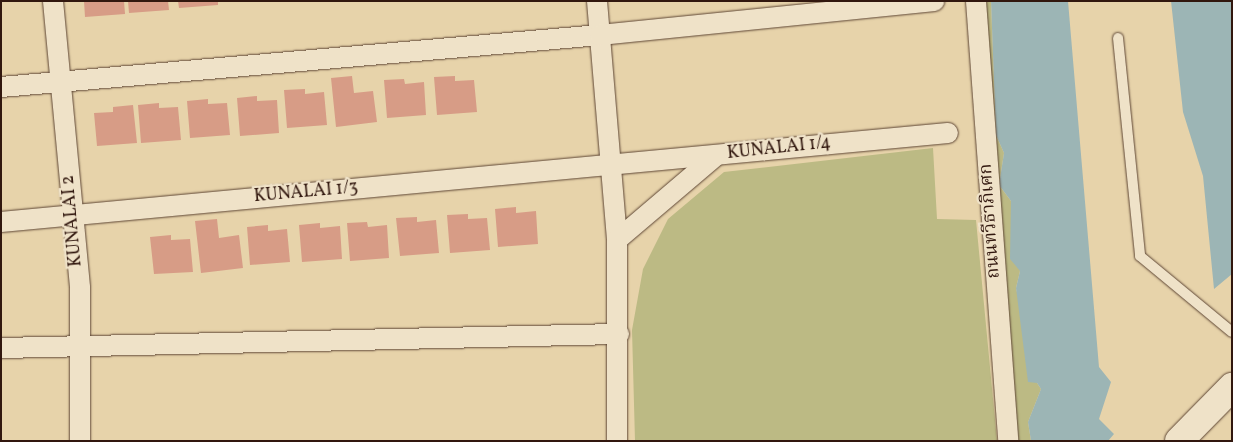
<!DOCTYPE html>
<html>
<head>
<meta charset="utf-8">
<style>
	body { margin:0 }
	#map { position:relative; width:1233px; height:442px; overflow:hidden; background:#e7d3aa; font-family:Vollkorn,"Noto Serif Thai",serif }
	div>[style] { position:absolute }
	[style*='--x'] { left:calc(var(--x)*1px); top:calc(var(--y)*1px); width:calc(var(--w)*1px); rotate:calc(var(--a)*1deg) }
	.green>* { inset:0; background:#bcba84 }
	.water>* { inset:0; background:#9cb5b5 }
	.building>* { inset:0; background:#d79c86 }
	.roads { filter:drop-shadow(0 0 1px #5e4635) drop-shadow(0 0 1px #5e4635) }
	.lane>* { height:10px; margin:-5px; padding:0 5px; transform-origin:5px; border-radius:5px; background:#efe2c8 }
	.street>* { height:20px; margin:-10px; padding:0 10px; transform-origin:10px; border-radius:10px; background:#efe2c8 }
	.secondary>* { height:28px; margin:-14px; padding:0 14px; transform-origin:14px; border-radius:14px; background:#efe2c8 }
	span { translate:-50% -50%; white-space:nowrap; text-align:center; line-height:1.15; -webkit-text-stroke:4.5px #efe2c8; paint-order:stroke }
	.street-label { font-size:18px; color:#31170e }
	.frame { position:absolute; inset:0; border:2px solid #31170e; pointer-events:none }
</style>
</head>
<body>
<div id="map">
	<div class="green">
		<div style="clip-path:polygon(977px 1px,991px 1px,996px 135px,1004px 153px,999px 185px,1011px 201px,1020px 271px,1016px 288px,1037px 383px,1041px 389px,1028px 422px,1031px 441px,1017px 441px)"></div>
		<div style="clip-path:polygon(933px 148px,937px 219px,976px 220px,997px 441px,635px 441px,632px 330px,643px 269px,668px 219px,724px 172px)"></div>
	</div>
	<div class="water">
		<div style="clip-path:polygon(991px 1px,1068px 1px,1099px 367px,1111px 382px,1099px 419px,1114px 434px,1108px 441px,1031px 441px,1028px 422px,1041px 389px,1037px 383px,1028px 382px,1016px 288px,1020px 271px,1010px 259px,1011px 201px,999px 185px,1004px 153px,996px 135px)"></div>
		<div style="clip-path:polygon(1171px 1px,1232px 1px,1232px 274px,1214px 289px,1203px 176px,1183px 112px)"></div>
	</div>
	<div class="building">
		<div style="clip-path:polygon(84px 1px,124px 1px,125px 14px,85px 17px)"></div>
		<div style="clip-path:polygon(128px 1px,168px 1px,169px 10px,129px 13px)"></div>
		<div style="clip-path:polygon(178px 1px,218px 1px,218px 5px,179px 8px)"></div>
		<div style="clip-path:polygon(352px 76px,354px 93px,373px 91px,377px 122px,336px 127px,331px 78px)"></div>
		<div style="clip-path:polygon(455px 76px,455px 81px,474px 80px,477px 112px,437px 115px,434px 77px)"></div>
		<div style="clip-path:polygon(404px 79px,405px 84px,424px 82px,426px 115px,387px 118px,384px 80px)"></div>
		<div style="clip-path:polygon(305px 89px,305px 94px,324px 92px,327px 125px,287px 128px,284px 90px)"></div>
		<div style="clip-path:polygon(257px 96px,257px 101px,277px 100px,279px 133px,240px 136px,237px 98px)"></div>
		<div style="clip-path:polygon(208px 99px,208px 104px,227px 103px,230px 135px,190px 138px,187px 101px)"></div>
		<div style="clip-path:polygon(159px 103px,159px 108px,178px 107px,181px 140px,141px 143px,138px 105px)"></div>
		<div style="clip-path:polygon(133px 105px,137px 143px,97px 146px,94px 113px,113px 112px,113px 107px)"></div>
		<div style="clip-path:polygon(516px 207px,516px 213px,536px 211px,538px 244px,498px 247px,495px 209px)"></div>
		<div style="clip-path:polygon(468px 214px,468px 219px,487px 218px,490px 250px,450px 253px,447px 215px)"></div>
		<div style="clip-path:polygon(417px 217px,417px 222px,436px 220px,439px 253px,400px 256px,396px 218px)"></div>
		<div style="clip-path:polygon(217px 219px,219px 238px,239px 235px,243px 268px,201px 273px,195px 221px)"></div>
		<div style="clip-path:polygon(367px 222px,368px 227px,387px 225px,389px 258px,350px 261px,347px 223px)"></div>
		<div style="clip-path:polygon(320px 223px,320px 228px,340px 226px,342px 259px,302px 262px,299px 225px)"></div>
		<div style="clip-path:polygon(268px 225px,268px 231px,287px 229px,290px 262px,250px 265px,247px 227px)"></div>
		<div style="clip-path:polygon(171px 235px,171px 240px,190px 239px,193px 272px,154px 274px,150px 237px)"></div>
	</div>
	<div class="roads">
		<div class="lane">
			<div style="--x:1118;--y:38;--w:219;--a:84.2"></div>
			<div style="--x:1140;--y:256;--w:119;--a:39.6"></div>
		</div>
		<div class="street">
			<div style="--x:53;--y:1;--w:288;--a:84.6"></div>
			<div style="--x:80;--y:288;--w:153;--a:90"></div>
			<div style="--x:597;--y:1;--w:240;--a:85.2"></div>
			<div style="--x:617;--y:240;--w:201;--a:90"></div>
			<div style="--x:976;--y:1;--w:441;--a:85.8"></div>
			<div style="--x:1;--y:87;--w:601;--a:-4.96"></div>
			<div style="--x:600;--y:35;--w:336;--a:-5.8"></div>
			<div style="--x:1;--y:222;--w:951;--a:-5.37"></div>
			<div style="--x:617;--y:240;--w:131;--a:-40.4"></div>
			<div style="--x:1;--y:348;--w:618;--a:-1.3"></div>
		</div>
		<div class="secondary">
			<div style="--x:1179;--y:441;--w:76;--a:-45.5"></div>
		</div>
	</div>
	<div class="street-label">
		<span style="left:779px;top:149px;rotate:-6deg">KUNALAI 1/4</span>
		<span style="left:306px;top:193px;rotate:-5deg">KUNALAI 1/3</span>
		<span style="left:73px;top:221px;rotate:-95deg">KUNALAI 2</span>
		<span style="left:991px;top:221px;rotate:-94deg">ถนนทวีธาภิเศก</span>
	</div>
	<div class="frame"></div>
</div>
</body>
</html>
